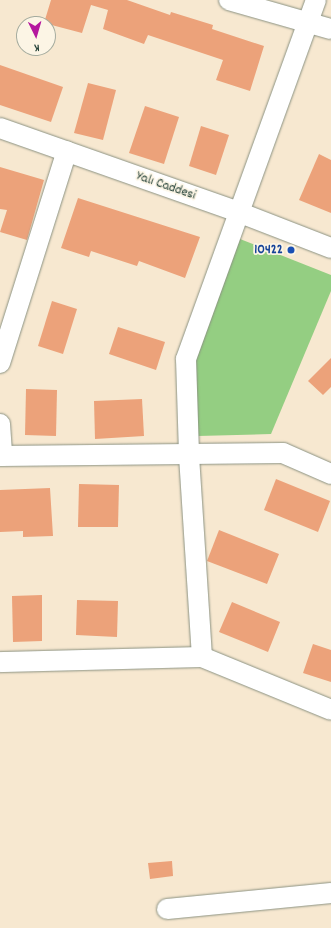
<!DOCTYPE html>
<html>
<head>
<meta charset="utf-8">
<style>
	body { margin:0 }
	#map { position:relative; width:331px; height:928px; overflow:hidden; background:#f7e8d0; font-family:Dekko,sans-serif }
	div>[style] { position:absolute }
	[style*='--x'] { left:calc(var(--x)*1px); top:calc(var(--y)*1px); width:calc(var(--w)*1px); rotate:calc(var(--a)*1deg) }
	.green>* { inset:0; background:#94ce82 }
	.building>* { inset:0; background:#eca27a }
	.roads { filter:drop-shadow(0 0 1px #8b9282) drop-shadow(0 0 1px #8b9282) }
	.minor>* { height:20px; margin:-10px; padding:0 10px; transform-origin:10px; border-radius:10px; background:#fff }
	.dots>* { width:11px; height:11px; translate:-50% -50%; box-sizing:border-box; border:2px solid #fcf5e5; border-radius:50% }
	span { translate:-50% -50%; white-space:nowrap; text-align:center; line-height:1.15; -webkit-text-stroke:3.5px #fcf5e5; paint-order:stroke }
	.street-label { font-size:14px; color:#1f3d34 }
	.transit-label { font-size:14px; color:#164399; font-weight:700 }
	.right { translate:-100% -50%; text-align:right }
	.north { position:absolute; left:16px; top:16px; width:40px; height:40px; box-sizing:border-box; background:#fcf5e5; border:1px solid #a4ab9e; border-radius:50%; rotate:175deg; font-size:11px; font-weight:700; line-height:16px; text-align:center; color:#1f3d34 }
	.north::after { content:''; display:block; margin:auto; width:14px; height:18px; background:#b5179e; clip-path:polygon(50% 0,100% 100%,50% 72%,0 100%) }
</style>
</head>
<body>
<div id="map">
	<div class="green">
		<div style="clip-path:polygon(240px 239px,331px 275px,331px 291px,271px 434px,198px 436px,194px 359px)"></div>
	</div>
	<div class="building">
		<div style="clip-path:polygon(51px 0,127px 0,170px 15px,171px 12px,213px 25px,212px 29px,264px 46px,250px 91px,216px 80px,223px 60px,148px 35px,144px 44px,103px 29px,108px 10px,91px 5px,82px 33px,44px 23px)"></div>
		<div style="clip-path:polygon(0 65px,63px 87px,51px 122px,0 105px)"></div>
		<div style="clip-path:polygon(88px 83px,116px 90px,103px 140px,74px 133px)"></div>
		<div style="clip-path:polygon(145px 106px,179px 117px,164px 164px,129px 153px)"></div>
		<div style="clip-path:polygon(201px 126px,229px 135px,216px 175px,189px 166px)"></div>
		<div style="clip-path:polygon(319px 154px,331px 160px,331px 213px,299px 200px)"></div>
		<div style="clip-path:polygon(0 167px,44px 180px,27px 240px,0 232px,7px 210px,0 209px)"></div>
		<div style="clip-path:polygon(78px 198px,200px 237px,185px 278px,139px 261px,137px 266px,91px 251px,89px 257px,61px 248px)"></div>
		<div style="clip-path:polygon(52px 301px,77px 309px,63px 354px,38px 346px)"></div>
		<div style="clip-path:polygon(118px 327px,165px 342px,156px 370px,109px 354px)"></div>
		<div style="clip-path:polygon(331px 358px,331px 387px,323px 395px,308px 381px)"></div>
		<div style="clip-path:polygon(26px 389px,57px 390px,56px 436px,25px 435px)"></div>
		<div style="clip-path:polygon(142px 399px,144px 436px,95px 439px,94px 401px)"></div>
		<div style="clip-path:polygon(276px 479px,330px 501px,318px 532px,264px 510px)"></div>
		<div style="clip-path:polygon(79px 484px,119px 485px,118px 527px,78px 527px)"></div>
		<div style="clip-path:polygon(50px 488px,53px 536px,23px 537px,23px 531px,0 532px,0 490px)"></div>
		<div style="clip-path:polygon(219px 530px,279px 554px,267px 584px,207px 561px)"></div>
		<div style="clip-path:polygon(42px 595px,42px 641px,13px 642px,12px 596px)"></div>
		<div style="clip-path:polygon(77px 600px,118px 601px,117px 637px,76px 635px)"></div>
		<div style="clip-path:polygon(232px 602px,280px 622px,268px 652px,219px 632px)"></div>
		<div style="clip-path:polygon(313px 644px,331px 650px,331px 682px,303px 673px)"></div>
		<div style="clip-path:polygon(172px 861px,173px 876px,150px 879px,148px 863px)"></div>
	</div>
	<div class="roads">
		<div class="minor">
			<div style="--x:229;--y:0;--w:106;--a:15.9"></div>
			<div style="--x:0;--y:128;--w:252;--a:19.4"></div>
			<div style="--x:238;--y:212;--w:100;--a:21.2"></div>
			<div style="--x:0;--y:363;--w:222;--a:-72.5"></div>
			<div style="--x:0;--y:424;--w:32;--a:86"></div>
			<div style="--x:0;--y:456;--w:283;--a:-0.6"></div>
			<div style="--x:283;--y:453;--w:52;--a:23.6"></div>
			<div style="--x:202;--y:657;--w:203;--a:-93.7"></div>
			<div style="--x:189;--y:454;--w:95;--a:-91.8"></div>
			<div style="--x:186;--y:359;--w:382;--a:-70.1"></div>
			<div style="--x:0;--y:662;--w:202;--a:-1.4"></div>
			<div style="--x:202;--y:657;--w:139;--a:22.3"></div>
			<div style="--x:167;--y:909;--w:165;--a:-5.6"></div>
		</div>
	</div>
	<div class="dots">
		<div style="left:291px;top:250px;background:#1a4fb4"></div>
	</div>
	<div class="street-label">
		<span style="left:166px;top:186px;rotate:19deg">Yalı Caddesi</span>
	</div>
	<div class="transit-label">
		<span class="right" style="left:283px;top:250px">10422</span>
	</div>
	<div class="north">K</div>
</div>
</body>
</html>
